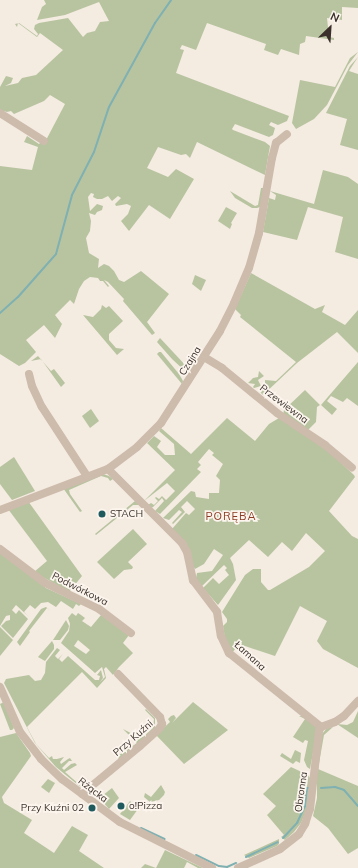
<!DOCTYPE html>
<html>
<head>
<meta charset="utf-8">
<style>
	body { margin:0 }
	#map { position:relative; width:358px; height:868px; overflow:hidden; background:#f4ebe1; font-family:Mulish,sans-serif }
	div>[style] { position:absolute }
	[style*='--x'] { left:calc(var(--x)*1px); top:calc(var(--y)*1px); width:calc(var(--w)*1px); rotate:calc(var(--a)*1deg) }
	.green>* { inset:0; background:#b8c4a0 }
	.stream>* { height:2px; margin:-1px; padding:0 1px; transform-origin:1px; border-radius:1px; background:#7fb0b2 }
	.minor>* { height:8px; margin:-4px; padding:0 4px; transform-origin:4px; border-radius:4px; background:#cdbbac }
	.dots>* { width:11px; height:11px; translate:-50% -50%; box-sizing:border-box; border:2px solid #fbf5ee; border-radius:50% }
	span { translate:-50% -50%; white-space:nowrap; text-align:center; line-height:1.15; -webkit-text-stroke:3.5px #fbf5ee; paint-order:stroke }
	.street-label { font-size:10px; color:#3b302b }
	.poi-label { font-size:10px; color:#3b302b }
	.left { translate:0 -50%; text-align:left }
	.right { translate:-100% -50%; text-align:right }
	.neighbourhood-label { font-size:11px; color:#8c3b22; letter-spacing:1px }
	.north { position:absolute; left:310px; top:8px; width:40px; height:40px; -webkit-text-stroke:3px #fbf5ee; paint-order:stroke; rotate:25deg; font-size:11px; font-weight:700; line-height:16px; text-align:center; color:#3b302b }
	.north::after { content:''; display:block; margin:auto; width:14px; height:18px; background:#3b302b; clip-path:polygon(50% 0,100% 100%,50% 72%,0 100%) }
</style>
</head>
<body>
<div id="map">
	<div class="green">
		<div style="clip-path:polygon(44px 0,358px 0,358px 8px,342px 7px,342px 20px,327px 18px,329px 37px,334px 38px,334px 40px,306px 36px,305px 42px,300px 44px,299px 55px,281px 49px,278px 55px,264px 50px,266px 44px,207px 23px,196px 50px,182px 45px,180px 49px,184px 50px,176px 73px,289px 116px,287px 121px,278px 125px,271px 122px,269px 125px,275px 128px,273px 135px,269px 137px,235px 124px,232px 129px,233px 130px,265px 142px,270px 146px,265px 175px,197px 142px,190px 158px,186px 154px,181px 155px,158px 147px,147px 168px,168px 177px,176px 169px,194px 179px,170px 219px,149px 205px,129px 231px,121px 221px,128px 214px,131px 206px,127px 204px,116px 206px,115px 204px,121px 198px,118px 196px,112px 201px,108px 196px,102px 199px,97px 199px,93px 197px,94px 194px,91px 193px,88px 197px,90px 211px,97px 204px,103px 206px,102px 210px,97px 212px,95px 215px,89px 213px,91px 221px,90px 231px,86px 238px,89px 253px,99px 259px,98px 268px,104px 264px,109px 266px,114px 271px,119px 280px,124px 282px,141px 271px,169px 294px,147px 322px,155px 333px,152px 335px,123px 301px,124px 299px,108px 282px,104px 280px,109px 286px,108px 287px,103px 281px,100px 281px,98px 278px,90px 277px,84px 281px,79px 289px,74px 304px,70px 300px,55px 315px,62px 324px,55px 338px,44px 325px,26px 340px,36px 352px,25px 363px,19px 366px,0 354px,0 166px,32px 170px,38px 147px,24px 142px,27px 136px,39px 144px,41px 142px,44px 144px,65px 104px,50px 95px,44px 101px,14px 114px,11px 111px,7px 112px,0 110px,0 87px,6px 76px,13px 78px,11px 83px,5px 86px,18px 83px,22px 78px,36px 75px,63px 50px,40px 33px,37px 37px,18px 23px,17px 27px,15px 24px,19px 23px,37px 36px,38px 34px,34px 29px,35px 25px,39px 23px,68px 18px,83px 37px,87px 33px,95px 31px,100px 22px,109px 21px,99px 2px,65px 15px,37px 20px,42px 7px,46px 4px)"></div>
		<div style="clip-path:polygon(358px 52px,348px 65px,327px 105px,314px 119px,296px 129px,292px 123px,300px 80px,335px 87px,350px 58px)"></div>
		<div style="clip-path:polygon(358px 57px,349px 71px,358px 74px,358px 150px,340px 145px,347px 119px,326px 113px,350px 66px)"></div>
		<div style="clip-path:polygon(323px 170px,348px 177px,358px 184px,358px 259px,335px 252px,343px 217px,308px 207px,297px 240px,263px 232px,269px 198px,275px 200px,276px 195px,270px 191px,314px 204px)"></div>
		<div style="clip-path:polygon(261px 188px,264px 188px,260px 207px,257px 208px,252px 208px,235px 198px,230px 191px,255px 206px,258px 205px)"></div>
		<div style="clip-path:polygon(226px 207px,237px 213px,231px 223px,232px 224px,230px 229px,218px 221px)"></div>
		<div style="clip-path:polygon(251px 273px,315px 309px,325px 305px,322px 312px,345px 325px,358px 310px,358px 353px,337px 332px,297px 363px,263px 395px,260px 392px,259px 390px,265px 386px,265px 380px,276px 381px,296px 362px,240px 317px,241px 315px,235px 309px)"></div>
		<div style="clip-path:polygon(195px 275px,206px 280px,201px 291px,192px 284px)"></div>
		<div style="clip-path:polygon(102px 305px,106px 308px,109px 306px,123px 321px,109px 334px,109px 340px,116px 348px,124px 349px,117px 355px,83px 315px,93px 317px,101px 309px)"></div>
		<div style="clip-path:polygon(160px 338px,188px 368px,195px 358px,199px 359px,191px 371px,185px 371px,172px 359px,157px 342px)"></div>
		<div style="clip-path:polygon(159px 352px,161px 352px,179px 374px,183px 381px,182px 384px,157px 354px)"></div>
		<div style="clip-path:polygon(38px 356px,51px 371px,54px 369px,65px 383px,61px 387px,41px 359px,31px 361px)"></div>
		<div style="clip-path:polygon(358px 362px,358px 406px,347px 398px,343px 402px,331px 396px,327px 401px,337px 409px,332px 415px,321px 405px)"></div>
		<div style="clip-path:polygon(259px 371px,264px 376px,258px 380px,261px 386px,254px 388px,253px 387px,255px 384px,248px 383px,253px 378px,258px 377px)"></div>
		<div style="clip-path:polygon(305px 390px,320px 405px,317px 407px,316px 422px,308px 430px,283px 415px,284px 410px)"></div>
		<div style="clip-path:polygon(91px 409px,99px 421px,90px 428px,82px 416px)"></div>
		<div style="clip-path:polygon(227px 418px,255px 441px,269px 424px,279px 418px,325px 448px,354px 475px,355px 477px,329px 511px,352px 536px,358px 539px,358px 668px,323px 649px,317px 641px,327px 621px,300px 606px,275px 656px,239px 644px,232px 653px,226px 644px,223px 626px,227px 622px,227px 619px,222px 612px,245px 575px,253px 569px,261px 569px,261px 582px,268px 590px,270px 590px,309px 567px,325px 551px,306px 533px,292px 551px,282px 542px,268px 557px,249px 540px,230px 558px,233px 564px,236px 580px,218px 605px,203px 588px,213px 578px,219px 584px,229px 575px,225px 570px,227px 568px,224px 565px,201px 587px,196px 578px,197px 573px,212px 571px,223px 555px,214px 549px,204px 564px,195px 569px,172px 529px,186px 513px,189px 515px,195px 509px,187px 501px,181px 507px,185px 512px,173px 524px,172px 523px,182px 512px,179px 510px,169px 520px,163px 518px,191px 491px,195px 492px,196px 497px,209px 499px,209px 493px,219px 493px,220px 480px,216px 476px,223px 464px,212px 455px,214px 453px,209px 449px,198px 462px,201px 465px,197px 469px,201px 472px,160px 514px,155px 511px,164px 501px,162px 498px,153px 507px,151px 508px,148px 505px,151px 503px,154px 505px,158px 501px,155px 498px,156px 497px,159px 499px,162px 496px,166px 500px,175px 491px,167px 483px,144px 501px,175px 470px,147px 443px,154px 436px,161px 441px,157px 447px,165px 455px,175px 455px,174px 444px,159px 431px,161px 428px,191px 454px)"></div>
		<div style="clip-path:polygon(14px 457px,35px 491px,12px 500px,0 484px,0 467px)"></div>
		<div style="clip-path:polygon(103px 474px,109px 476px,113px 479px,110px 481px,108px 478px,101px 476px,69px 490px,70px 494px,82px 511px,80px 512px,63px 488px)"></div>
		<div style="clip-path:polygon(28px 501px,82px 576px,69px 592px,34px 572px,47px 561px,8px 509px)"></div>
		<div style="clip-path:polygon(135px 501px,140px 505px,133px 505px,96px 535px,95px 534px)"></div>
		<div style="clip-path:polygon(133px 529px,147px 544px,128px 562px,133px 567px,132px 569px,124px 570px,114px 579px,97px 562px)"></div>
		<div style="clip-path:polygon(0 552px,46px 588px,81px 604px,79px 606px,76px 604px,73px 609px,61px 601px,56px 607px,48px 602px,41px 603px,35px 609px,30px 605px,24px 612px,29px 617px,16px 605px,12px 610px,16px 614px,19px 610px,28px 619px,13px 638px,1px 626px,6px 621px,10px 620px,10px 615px,6px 616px,0 626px)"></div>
		<div style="clip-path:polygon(46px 607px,52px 612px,47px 608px,29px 631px,30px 632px,20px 646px,17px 642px,41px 609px)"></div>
		<div style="clip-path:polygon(evenodd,94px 610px,129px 635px,123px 643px,133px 653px,119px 667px,113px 675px,106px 667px,104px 669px,106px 678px,97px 688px,82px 672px,27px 727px,36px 744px,49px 758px,52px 756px,53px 759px,57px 759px,64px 757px,60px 762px,61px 764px,68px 759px,70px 758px,72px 761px,69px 761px,62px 768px,64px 770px,71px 764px,75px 763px,77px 765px,65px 772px,81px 786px,86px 786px,105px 771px,86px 786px,83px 789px,56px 767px,35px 743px,4px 683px,6px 679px,29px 675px,35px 681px,41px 680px,45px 673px,46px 662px,57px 648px,60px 650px,55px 656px,58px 659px,63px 654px,59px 659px,62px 662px,68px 656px,95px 680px,99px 680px,100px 676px,97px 675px,101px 670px,103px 678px,100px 682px,105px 677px,102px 667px,95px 673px,61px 643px,69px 631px,70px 624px,68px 618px,72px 613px,76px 616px,78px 613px,81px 615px,85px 618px,82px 621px,91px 627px,101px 615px,94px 610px,78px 640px,90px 650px,86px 654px,74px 646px,78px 640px)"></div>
		<div style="clip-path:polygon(66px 620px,69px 626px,68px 630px,60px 640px,53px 640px)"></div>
		<div style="clip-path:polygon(0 627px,13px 640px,0 656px)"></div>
		<div style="clip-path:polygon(52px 641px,54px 645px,54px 649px,45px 661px,38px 657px)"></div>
		<div style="clip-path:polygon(4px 702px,14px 728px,12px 730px,10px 730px,0 704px)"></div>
		<div style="clip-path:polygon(193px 702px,228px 730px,184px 764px,156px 735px,170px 722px,168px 719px,171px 716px,174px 715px,176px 718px,172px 723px)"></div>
		<div style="clip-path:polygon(146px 709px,155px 718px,155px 728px,118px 761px,119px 755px,137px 743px,123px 729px,140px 738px,141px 736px,143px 737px,153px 728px,154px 719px,145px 710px)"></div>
		<div style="clip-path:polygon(358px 711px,358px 738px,337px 724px,347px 725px,353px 722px)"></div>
		<div style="clip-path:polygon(299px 716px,303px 716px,318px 726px,310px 769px,307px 767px,304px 760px,308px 741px,305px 740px,303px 743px,293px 737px,305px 719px)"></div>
		<div style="clip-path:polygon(333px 727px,324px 735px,318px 769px,358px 786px,358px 848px,348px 854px,328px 828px,313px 816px,317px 798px,317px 759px,322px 734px,327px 728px)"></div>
		<div style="clip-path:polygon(16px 733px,30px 753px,31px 756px,2px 797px,4px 803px,32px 820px,24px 833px,54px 853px,72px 826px,88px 835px,79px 851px,104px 868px,0 868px,0 737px)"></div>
		<div style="clip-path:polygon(295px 750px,301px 753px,300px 763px,296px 761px,293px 764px,280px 756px,282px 753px,291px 759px)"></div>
		<div style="clip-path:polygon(291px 767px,308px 775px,310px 778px,307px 809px,301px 823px,294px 832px,285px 840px,281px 837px,284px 835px,267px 815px,276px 806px,263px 794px)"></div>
		<div style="clip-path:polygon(48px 779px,55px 783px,49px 793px,41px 787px)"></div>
		<div style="clip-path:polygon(161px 785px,165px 792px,164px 795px,159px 800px,150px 802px,144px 797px,145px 793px,151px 797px)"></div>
		<div style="clip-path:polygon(112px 788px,119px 798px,109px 809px,102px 801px,101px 802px,93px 797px,98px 799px)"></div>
		<div style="clip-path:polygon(130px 801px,138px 809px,130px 820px,120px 814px)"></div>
		<div style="clip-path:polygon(279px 839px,279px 844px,277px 846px,249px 858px,244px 855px)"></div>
		<div style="clip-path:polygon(165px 850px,203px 868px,198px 868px,187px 862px,184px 868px,141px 868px,145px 864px,156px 868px)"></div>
	</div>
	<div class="stream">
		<div style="--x:0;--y:313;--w:24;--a:-42"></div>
		<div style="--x:18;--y:297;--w:57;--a:-48.5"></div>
		<div style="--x:56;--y:254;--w:61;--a:-74.8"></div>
		<div style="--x:72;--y:195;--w:48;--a:-62.9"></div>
		<div style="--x:94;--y:152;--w:47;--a:-71.6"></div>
		<div style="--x:109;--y:107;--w:96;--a:-61.3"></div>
		<div style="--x:155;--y:23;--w:28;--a:-55"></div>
		<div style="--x:321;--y:788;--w:14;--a:-4"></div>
		<div style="--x:335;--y:787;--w:9;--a:18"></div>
		<div style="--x:344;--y:790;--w:21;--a:49"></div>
		<div style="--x:141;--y:828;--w:26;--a:25"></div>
		<div style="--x:283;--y:838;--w:21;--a:-47"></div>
		<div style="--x:297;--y:823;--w:19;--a:-65"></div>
		<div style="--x:305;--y:806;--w:18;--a:-84"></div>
		<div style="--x:307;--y:788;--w:2;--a:0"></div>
		<div style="--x:196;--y:855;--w:25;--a:26"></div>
		<div style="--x:219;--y:866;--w:8;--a:7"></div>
		<div style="--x:227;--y:867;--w:10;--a:-24"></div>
		<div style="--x:246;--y:857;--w:35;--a:-25"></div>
	</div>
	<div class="minor">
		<div style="--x:0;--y:113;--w:52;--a:32.5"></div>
		<div style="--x:204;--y:357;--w:21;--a:31"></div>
		<div style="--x:222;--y:368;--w:71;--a:39.3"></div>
		<div style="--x:277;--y:413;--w:58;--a:33.7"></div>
		<div style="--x:325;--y:445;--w:35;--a:40"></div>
		<div style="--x:29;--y:374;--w:12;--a:76"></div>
		<div style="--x:32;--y:386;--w:23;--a:65"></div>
		<div style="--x:42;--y:407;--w:82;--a:56.9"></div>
		<div style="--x:108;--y:469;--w:105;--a:45"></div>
		<div style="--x:182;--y:543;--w:10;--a:61"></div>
		<div style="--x:187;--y:552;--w:29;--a:78"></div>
		<div style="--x:193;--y:580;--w:40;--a:53"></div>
		<div style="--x:217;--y:612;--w:24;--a:81"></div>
		<div style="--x:221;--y:636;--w:19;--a:65"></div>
		<div style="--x:229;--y:653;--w:118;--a:38.8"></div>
		<div style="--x:0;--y:510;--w:116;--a:-20.8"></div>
		<div style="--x:108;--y:469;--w:36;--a:-37"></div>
		<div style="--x:137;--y:447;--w:34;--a:-45"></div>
		<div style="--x:161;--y:423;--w:109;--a:-57.3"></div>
		<div style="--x:220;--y:331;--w:31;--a:-63"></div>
		<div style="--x:234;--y:303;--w:38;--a:-67"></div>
		<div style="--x:249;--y:268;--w:36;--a:-74"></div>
		<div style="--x:259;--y:233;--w:76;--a:-80.2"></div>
		<div style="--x:272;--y:158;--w:16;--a:-75"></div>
		<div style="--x:276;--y:143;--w:14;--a:-39"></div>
		<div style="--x:0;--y:549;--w:56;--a:37.1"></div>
		<div style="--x:45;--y:583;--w:60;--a:25.7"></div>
		<div style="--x:99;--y:609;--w:40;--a:37"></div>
		<div style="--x:0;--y:687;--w:49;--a:66"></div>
		<div style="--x:20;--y:732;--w:34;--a:52"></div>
		<div style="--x:41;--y:759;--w:29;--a:44"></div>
		<div style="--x:62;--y:779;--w:72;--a:36.6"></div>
		<div style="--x:120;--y:822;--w:103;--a:26.6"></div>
		<div style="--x:82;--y:794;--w:75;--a:-39.6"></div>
		<div style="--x:140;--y:746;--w:25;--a:-42"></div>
		<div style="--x:159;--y:729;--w:6;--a:-59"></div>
		<div style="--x:162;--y:724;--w:7;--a:-106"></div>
		<div style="--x:160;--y:717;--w:60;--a:-134.3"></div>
		<div style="--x:238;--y:868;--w:46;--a:-24.3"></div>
		<div style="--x:280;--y:849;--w:24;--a:-38"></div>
		<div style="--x:299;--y:834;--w:12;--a:-59"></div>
		<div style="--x:305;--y:824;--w:16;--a:-72"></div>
		<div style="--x:310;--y:809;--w:79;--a:-83.4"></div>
		<div style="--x:319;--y:731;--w:4;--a:-63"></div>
		<div style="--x:321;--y:727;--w:15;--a:-20"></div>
		<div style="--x:335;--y:722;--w:11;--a:-34"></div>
		<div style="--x:344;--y:716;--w:21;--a:-47"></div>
	</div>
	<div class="dots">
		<div style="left:102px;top:514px;background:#1f5a5e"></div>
		<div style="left:121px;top:806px;background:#1f5a5e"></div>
		<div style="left:92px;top:808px;background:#1f5a5e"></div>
	</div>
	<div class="street-label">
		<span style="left:190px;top:361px;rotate:-58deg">Czajna</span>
		<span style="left:284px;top:404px;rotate:37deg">Przewiewna</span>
		<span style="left:80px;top:589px;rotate:27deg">Podwórkowa</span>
		<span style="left:250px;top:656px;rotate:42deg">Łamana</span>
		<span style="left:133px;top:738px;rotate:-41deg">Przy Kuźni</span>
		<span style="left:93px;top:790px;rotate:37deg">Rżącka</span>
		<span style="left:301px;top:792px;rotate:-82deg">Obronna</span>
	</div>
	<div class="poi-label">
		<span class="left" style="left:110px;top:514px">STACH</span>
		<span class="left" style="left:129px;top:806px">o!Pizza</span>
		<span class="right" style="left:84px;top:808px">Przy Kuźni 02</span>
	</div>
	<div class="neighbourhood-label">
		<span style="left:231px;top:516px">PORĘBA</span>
	</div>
	<div class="north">N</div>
</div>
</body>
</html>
